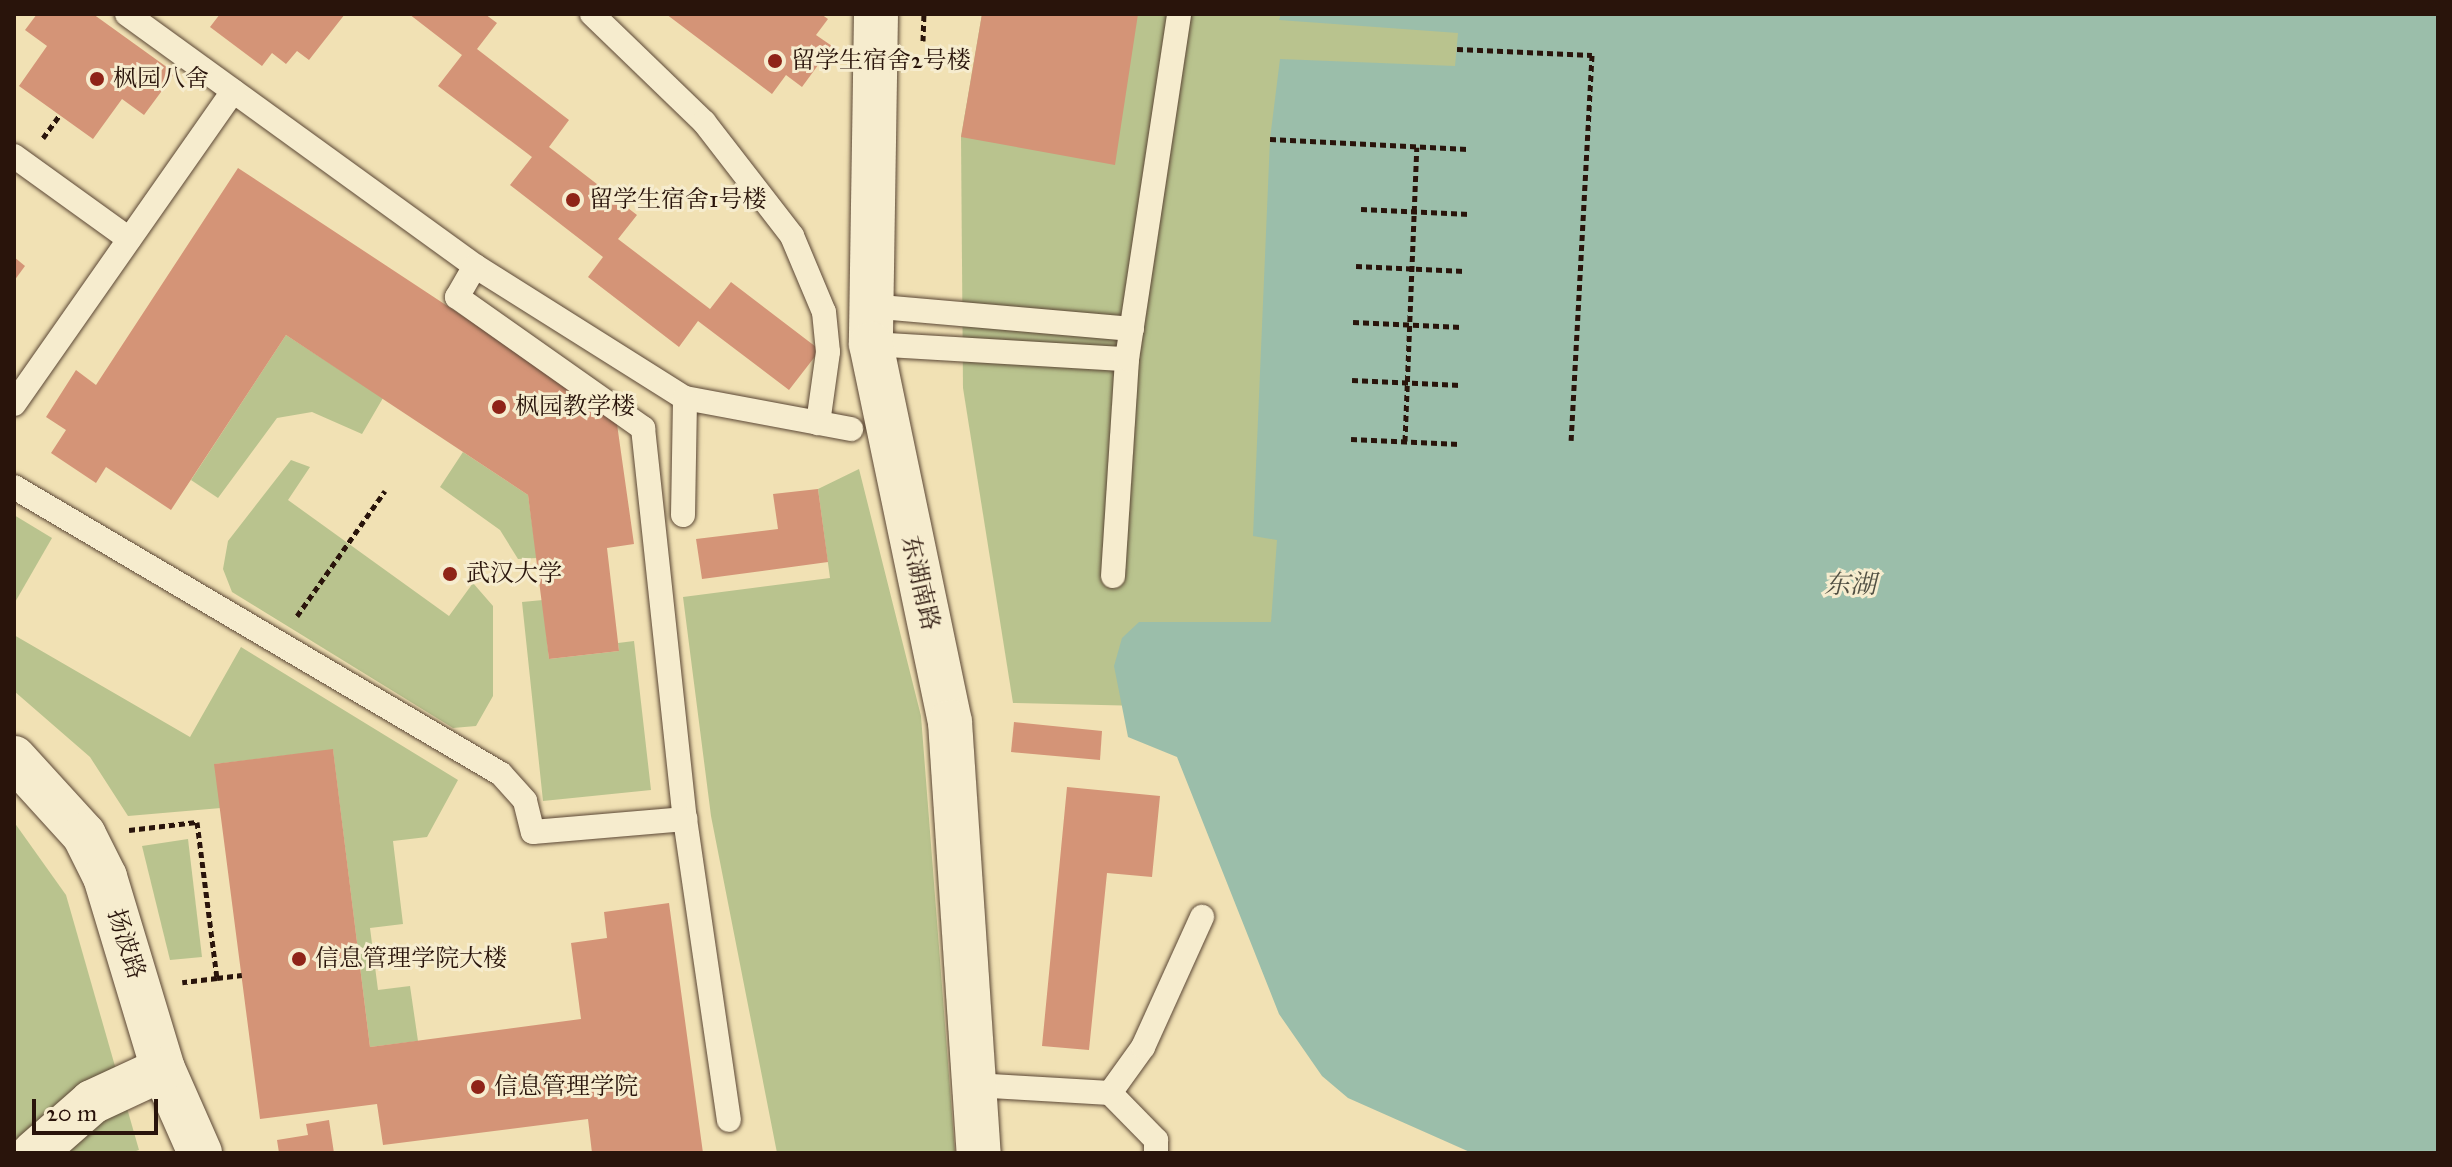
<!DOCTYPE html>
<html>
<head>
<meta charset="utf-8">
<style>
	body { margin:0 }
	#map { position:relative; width:2452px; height:1167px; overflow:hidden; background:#f1e1b4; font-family:"IM FELL Great Primer","Noto Serif SC",serif }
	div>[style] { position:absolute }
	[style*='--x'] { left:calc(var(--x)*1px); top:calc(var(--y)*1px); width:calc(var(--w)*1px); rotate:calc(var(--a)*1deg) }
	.green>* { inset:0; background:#b9c38e }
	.water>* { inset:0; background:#9bbeaa }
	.building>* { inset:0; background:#d49477 }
	.path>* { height:5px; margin-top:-2.5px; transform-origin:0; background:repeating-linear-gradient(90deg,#29140b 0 6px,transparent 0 10px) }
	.roads { filter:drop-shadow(0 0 2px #5b4735) drop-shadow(0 0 2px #5b4735) }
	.service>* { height:24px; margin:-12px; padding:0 12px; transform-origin:12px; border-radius:12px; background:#f6ecce }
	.minor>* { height:44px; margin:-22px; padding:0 22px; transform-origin:22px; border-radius:22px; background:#f6ecce }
	.tertiary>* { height:44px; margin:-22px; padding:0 22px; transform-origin:22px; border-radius:22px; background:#f6ecce }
	.dots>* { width:22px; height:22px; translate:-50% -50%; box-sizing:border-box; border:4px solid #f6ecce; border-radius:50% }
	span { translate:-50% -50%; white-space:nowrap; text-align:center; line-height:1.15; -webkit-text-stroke:6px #f6ecce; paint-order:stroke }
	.poi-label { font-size:24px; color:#29140b }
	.left { translate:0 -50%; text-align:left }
	.street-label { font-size:24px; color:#29140b }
	.water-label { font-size:26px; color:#515043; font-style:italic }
	.frame { position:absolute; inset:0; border:16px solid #29140b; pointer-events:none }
	.scale { position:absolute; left:32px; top:1099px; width:126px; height:36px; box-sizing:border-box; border:4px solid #29140b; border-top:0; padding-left:10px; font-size:24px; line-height:28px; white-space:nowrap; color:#29140b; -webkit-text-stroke:6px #f6ecce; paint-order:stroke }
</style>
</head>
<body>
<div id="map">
	<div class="green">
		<div style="clip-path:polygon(982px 14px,1759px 14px,1584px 716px,1013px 703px,963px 388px,961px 137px)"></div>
		<div style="clip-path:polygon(286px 335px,383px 398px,362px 434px,312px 412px,277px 418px,218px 498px,191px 480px)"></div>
		<div style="clip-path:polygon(463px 452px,528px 495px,537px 558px,518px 559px,500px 530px,440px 487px)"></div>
		<div style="clip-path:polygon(291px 460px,310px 467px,288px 500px,449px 616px,473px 583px,493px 606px,493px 696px,476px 726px,453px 728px,232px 592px,223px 569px,228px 541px)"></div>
		<div style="clip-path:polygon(859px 469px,921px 716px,955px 1153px,777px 1153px,711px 816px,683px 597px,830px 578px,818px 489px)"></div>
		<div style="clip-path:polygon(14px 515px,52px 538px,14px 604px)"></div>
		<div style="clip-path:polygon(543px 600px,549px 659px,619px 651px,618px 643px,634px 641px,651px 790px,543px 801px,522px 602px)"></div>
		<div style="clip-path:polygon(14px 635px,190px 737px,241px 647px,458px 780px,427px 837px,393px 841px,403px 924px,370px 928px,378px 990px,410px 986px,418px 1041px,370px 1047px,333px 750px,215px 764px,221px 808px,128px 816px,90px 757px,14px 691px)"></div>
		<div style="clip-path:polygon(14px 822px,66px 895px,139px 1150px,130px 1153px,14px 1153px)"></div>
		<div style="clip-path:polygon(188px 839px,202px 957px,170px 960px,142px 846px)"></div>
	</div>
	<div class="water">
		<div style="clip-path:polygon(1281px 14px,2438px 14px,2438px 1153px,1472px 1153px,1348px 1098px,1322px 1076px,1279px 1014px,1177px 757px,1128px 737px,1114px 666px,1122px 638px,1139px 622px,1271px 622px,1277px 540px,1253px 536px,1270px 139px,1280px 59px,1455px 66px,1458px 33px,1279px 20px)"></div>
	</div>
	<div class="building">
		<div style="clip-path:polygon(37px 14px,93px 14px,175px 73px,144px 115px,122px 99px,93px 139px,19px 86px,47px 46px,25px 30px)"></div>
		<div style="clip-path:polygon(220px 14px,345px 14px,309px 60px,297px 51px,286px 64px,272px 53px,262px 66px,210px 27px)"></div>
		<div style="clip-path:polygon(409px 14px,485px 14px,497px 23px,477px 49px,569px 120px,549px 147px,637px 215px,618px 239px,710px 309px,731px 282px,820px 350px,789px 390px,698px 321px,679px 347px,588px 277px,603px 257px,510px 185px,532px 157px,438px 86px,462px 55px)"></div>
		<div style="clip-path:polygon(666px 14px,821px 14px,828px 19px,816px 35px,832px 46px,802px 87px,786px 75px,772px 94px)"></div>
		<div style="clip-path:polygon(982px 14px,1138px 14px,1115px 165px,961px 137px)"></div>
		<div style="clip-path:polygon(238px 168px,616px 417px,634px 544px,607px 548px,619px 651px,549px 659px,528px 495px,286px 335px,171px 510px,106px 467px,96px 483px,51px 453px,66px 430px,46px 417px,76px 370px,96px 385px)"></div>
		<div style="clip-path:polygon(14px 257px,25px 266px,14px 281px)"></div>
		<div style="clip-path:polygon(818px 489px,828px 562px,702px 579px,696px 539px,778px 529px,773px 494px)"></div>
		<div style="clip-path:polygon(1014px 722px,1102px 731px,1100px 760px,1011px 752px)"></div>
		<div style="clip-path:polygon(333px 749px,370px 1047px,581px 1019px,571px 943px,607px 938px,604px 912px,669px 903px,703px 1153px,592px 1153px,588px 1119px,383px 1145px,377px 1104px,260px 1119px,214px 764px)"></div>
		<div style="clip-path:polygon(1067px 787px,1160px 796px,1152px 877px,1107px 873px,1089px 1050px,1042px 1046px)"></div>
		<div style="clip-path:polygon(329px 1120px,334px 1153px,279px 1153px,277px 1140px,308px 1135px,306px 1124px)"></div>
	</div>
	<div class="path">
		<div style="--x:923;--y:41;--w:27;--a:-88"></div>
		<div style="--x:1457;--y:49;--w:135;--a:2.5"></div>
		<div style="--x:1592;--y:55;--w:386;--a:93.1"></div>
		<div style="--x:43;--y:138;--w:29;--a:-54"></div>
		<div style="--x:1270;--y:139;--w:198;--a:2.9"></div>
		<div style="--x:1361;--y:209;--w:109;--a:2.6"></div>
		<div style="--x:1356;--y:266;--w:109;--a:2.6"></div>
		<div style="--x:1353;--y:322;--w:109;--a:2.6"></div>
		<div style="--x:1352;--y:380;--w:109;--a:2.6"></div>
		<div style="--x:1351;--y:439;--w:109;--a:2.6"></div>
		<div style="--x:1405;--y:441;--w:294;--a:-87.7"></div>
		<div style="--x:297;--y:616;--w:153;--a:-54.9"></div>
		<div style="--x:129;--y:830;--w:68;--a:-6.7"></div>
		<div style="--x:197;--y:822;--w:157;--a:82.7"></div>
		<div style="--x:217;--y:978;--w:35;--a:173"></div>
		<div style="--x:217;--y:978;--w:25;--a:-7"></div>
	</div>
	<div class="roads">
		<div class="service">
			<div style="--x:127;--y:14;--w:430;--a:35.9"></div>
			<div style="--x:475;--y:266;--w:248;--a:32.2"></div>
			<div style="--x:685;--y:398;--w:169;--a:10.6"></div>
			<div style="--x:592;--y:14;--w:156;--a:44"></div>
			<div style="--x:704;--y:122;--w:144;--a:52.3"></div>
			<div style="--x:792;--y:236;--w:82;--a:67.2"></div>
			<div style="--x:824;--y:312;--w:40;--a:84.3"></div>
			<div style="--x:828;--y:352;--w:72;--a:98"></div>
			<div style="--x:14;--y:156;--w:142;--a:35.8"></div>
			<div style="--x:475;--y:266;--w:36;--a:120"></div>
			<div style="--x:457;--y:297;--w:228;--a:35.2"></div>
			<div style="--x:643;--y:428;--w:393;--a:83.9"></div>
			<div style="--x:685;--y:819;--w:304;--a:81.7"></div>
			<div style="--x:869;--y:306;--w:264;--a:5"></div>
			<div style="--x:871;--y:344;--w:256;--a:3.4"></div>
			<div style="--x:14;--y:404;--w:382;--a:-55"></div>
			<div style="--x:14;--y:487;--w:565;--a:30.51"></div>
			<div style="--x:501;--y:774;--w:36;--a:48"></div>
			<div style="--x:525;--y:801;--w:32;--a:76"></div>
			<div style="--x:533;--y:832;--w:153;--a:-4.9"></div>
			<div style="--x:683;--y:515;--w:117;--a:-89"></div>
			<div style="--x:1113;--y:576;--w:217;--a:-86.3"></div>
			<div style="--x:1127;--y:359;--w:349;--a:-81.4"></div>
			<div style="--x:974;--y:1085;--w:136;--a:3.4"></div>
			<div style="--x:1110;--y:1093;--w:66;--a:45.6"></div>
			<div style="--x:1156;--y:1140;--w:13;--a:90"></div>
			<div style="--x:1110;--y:1093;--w:57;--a:-54.3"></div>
			<div style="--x:1143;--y:1047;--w:143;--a:-65.6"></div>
		</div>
		<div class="minor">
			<div style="--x:14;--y:758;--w:104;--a:47.7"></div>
			<div style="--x:84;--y:835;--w:47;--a:63.4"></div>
			<div style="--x:105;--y:877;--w:201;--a:73.2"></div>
			<div style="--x:163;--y:1069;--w:92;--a:66.2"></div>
			<div style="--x:34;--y:1153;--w:77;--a:-41.3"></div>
			<div style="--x:92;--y:1102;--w:78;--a:-24.9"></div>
		</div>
		<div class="tertiary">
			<div style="--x:876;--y:14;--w:330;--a:90.9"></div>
			<div style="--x:871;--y:344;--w:386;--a:78.2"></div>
			<div style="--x:950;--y:722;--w:432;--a:86.2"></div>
		</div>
	</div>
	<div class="dots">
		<div style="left:775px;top:61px;background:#8f2418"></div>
		<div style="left:97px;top:79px;background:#8f2418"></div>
		<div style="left:573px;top:200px;background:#8f2418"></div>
		<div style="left:499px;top:407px;background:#8f2418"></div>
		<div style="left:450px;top:574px;background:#8f2418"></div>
		<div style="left:299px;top:959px;background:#8f2418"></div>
		<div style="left:478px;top:1087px;background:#8f2418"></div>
	</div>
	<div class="poi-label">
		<span class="left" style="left:791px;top:61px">留学生宿舍2号楼</span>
		<span class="left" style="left:113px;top:79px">枫园八舍</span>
		<span class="left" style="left:589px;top:200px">留学生宿舍1号楼</span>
		<span class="left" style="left:515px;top:407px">枫园教学楼</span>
		<span class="left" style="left:466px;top:574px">武汉大学</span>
		<span class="left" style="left:315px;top:959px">信息管理学院大楼</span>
		<span class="left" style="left:494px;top:1087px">信息管理学院</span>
	</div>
	<div class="street-label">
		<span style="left:920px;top:583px;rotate:77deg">东湖南路</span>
		<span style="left:126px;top:944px;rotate:72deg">扬波路</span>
	</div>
	<div class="water-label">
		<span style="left:1850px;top:585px">东湖</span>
	</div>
	<div class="frame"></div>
	<div class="scale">20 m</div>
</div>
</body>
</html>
